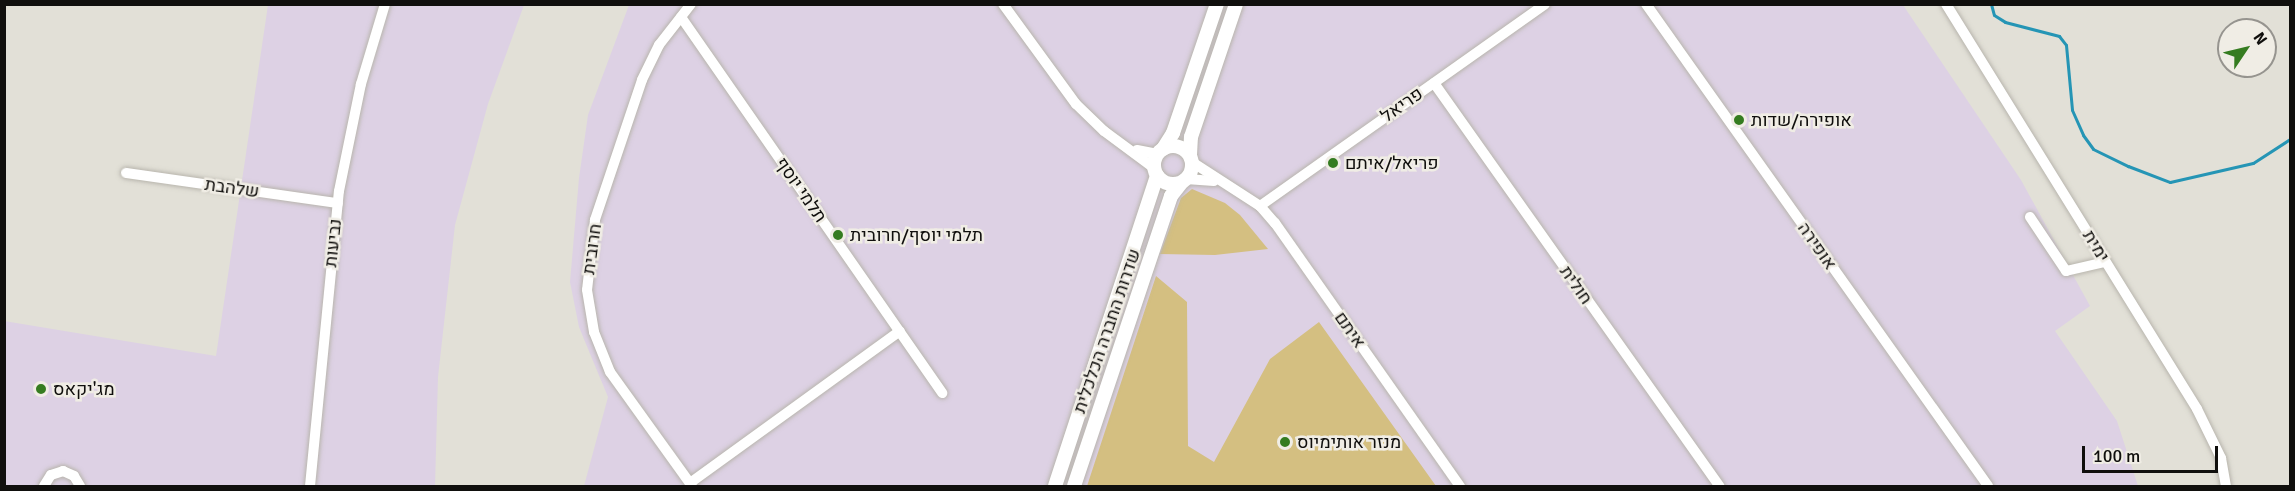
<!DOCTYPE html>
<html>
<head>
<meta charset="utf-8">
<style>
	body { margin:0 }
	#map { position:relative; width:2295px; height:491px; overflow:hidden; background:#e2e0d7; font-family:Signika,Heebo,sans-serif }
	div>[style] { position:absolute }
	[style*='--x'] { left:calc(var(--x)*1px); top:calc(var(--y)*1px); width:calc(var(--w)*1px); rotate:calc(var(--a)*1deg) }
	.industrial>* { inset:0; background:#ddd1e4 }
	.green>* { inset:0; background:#d4bf81 }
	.stream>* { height:3px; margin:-1.5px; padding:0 1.5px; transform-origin:1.5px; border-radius:1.5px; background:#2595b5 }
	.roads { filter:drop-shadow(0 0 2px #b8b5ad) drop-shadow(0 0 2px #b8b5ad) }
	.minor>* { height:10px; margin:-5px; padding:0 5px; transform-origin:5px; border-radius:5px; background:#fff }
	.secondary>* { height:14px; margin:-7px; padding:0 7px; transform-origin:7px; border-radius:7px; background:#fff }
	.secondary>.ring { margin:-7px; padding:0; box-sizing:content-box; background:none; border:14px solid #fff; border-radius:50% }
	.dots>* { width:16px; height:16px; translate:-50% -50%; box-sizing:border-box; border:3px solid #f0ede5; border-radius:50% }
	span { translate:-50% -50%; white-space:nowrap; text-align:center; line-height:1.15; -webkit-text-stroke:5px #f0ede5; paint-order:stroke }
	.street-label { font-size:18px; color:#100f0d }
	.poi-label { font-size:18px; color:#100f0d }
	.left { translate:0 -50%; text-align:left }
	.frame { position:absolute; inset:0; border:6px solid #100f0d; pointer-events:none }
	.north { position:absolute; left:2217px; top:18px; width:60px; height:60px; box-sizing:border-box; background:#f0ede5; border:2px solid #96948f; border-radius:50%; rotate:55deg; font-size:16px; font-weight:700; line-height:24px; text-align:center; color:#100f0d }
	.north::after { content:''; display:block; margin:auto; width:21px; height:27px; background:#357c20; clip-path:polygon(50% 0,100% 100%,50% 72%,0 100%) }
	.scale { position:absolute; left:2082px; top:446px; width:136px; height:27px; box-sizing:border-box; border:3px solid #100f0d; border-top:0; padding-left:8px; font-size:18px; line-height:21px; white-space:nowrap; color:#100f0d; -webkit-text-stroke:4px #f0ede5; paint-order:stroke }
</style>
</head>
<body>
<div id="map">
	<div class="industrial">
		<div style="clip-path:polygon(268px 5px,524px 5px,488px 104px,455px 225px,438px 377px,435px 486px,5px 486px,4px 321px,216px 356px)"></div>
		<div style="clip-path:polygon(629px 5px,1903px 5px,2021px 180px,2090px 306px,2055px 331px,2117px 421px,2138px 486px,584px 486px,608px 397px,579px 327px,570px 282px,579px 178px,588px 115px)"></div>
	</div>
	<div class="green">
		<div style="clip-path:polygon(1192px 189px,1225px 203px,1240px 215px,1268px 249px,1215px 255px,1160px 254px,1181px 198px)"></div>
		<div style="clip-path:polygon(1156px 276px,1187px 302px,1188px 446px,1214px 462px,1270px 359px,1319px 322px,1436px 486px,1087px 486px)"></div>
	</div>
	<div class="stream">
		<div style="--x:1991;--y:4;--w:11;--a:75"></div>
		<div style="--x:1994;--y:15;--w:13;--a:32"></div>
		<div style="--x:2005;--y:22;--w:56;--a:14.5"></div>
		<div style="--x:2059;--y:36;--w:11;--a:52"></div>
		<div style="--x:2066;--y:45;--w:65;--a:84.7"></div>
		<div style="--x:2072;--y:110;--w:27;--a:66"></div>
		<div style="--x:2083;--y:135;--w:17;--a:54"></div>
		<div style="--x:2093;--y:149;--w:39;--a:26"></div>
		<div style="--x:2128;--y:166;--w:45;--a:20.9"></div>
		<div style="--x:2170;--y:182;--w:85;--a:-12.9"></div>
		<div style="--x:2253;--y:163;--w:44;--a:-33"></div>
	</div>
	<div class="roads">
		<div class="minor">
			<div style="--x:691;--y:4;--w:52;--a:128"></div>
			<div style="--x:659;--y:45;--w:39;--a:116"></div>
			<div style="--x:642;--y:80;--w:148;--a:108.6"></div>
			<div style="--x:595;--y:220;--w:70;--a:96.5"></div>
			<div style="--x:587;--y:290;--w:43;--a:80.5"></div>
			<div style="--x:594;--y:332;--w:43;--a:68.2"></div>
			<div style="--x:610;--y:372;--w:140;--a:54.3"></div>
			<div style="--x:1003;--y:4;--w:124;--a:53.9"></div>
			<div style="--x:1076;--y:104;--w:39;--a:44"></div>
			<div style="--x:1104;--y:131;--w:62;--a:36.5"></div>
			<div style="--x:1646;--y:4;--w:591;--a:54.64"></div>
			<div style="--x:1946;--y:4;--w:476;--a:58.2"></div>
			<div style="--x:2197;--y:409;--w:55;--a:63.9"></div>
			<div style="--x:2221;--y:458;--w:28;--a:80"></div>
			<div style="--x:681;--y:17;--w:458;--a:55.2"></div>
			<div style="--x:1434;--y:83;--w:494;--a:54.7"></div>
			<div style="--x:1137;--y:150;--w:21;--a:11"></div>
			<div style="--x:1192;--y:162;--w:81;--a:32.9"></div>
			<div style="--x:1260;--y:206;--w:23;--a:49"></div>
			<div style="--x:1275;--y:223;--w:322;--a:54.9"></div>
			<div style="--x:126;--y:173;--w:214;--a:8.1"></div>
			<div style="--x:1186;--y:179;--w:28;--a:4"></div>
			<div style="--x:1260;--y:206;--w:349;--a:-35.3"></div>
			<div style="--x:2030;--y:217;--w:65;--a:56.3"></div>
			<div style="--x:2066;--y:271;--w:40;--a:-13"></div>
			<div style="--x:690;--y:483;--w:259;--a:-35.9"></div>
			<div style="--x:44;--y:486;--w:13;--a:-58"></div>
			<div style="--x:51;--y:475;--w:13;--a:-18"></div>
			<div style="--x:63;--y:471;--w:12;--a:24"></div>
			<div style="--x:74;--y:476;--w:12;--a:59"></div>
			<div style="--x:310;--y:486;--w:296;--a:-84.4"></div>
			<div style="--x:339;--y:191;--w:109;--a:-78.4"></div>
			<div style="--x:361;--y:84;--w:84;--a:-73.3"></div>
		</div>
		<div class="secondary">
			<div class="ring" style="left:1154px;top:146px;width:24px;height:24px"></div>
			<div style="--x:1163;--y:149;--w:19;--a:-58"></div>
			<div style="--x:1173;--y:133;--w:136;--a:-71.2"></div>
			<div style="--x:1190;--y:155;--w:18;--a:-87"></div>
			<div style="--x:1191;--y:137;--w:140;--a:-71.3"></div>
			<div style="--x:1055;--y:486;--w:327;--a:-71.8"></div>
			<div style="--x:1074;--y:486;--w:306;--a:-71.5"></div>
			<div style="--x:1171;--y:196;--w:16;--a:-52"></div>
		</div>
	</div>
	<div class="dots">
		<div style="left:1739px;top:120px;background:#357c20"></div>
		<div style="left:1333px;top:163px;background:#357c20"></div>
		<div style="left:838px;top:235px;background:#357c20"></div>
		<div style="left:41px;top:389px;background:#357c20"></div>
		<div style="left:1285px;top:442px;background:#357c20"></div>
	</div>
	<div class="street-label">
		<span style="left:1402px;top:105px;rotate:-35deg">פריאל</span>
		<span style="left:232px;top:188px;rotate:8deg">שלהבת</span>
		<span style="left:801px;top:190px;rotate:55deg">תלמי יוסף</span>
		<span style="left:333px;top:243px;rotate:-84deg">נביעות</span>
		<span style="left:1817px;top:246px;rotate:55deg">אופירה</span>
		<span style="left:2096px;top:246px;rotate:58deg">ימית</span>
		<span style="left:592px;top:249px;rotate:-82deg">חרובית</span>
		<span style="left:1576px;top:285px;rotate:55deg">חולית</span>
		<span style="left:1350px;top:330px;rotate:55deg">איתם</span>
		<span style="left:1107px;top:331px;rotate:-71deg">שדרות החברה הכלכלית</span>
	</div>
	<div class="poi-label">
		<span class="left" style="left:1751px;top:120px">אופירה/שדות</span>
		<span class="left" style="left:1345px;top:163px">פריאל/איתם</span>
		<span class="left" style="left:850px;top:235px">תלמי יוסף/חרובית</span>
		<span class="left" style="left:53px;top:389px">מג'יקאס</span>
		<span class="left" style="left:1297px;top:442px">מנזר אותימיוס</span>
	</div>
	<div class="frame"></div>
	<div class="north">N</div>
	<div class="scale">100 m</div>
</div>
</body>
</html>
